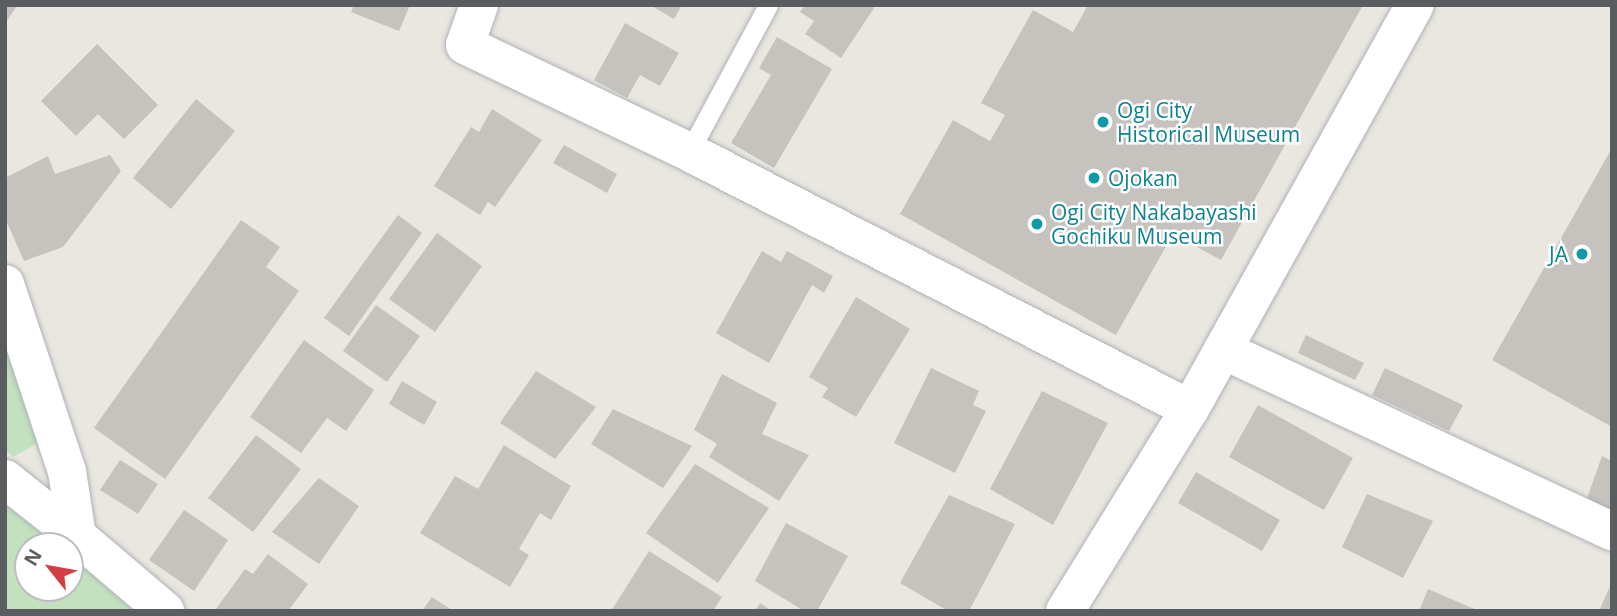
<!DOCTYPE html>
<html>
<head>
<meta charset="utf-8">
<style>
	body { margin:0 }
	#map { position:relative; width:1617px; height:616px; overflow:hidden; background:#eae7e1; font-family:"Open Sans",sans-serif }
	div>[style] { position:absolute }
	[style*='--x'] { left:calc(var(--x)*1px); top:calc(var(--y)*1px); width:calc(var(--w)*1px); rotate:calc(var(--a)*1deg) }
	.green>* { inset:0; background:#c3e0bf }
	.building>* { inset:0; background:#c6c2bd }
	.roads { filter:drop-shadow(0 0 2px #aeb2b5) drop-shadow(0 0 2px #aeb2b5) }
	.lane>* { height:19px; margin:-9.5px; padding:0 9.5px; transform-origin:9.5px; border-radius:9.5px; background:#fff }
	.street>* { height:38px; margin:-19px; padding:0 19px; transform-origin:19px; border-radius:19px; background:#fff }
	.secondary>* { height:38px; margin:-19px; padding:0 19px; transform-origin:19px; border-radius:19px; background:#fff }
	.dots>* { width:19px; height:19px; translate:-50% -50%; box-sizing:border-box; border:4px solid #fff; border-radius:50% }
	span { translate:-50% -50%; white-space:nowrap; text-align:center; line-height:1.15; -webkit-text-stroke:5px #fff; paint-order:stroke }
	.culture-label { font-size:21px; color:#0d838f }
	.left { translate:0 -50%; text-align:left }
	.right { translate:-100% -50%; text-align:right }
	.frame { position:absolute; inset:0; border:7px solid #595d60; pointer-events:none }
	.north { position:absolute; left:14px; top:532px; width:70px; height:70px; box-sizing:border-box; background:#fff; border:2px solid #bdbebf; border-radius:50%; rotate:301deg; font-size:19px; font-weight:700; line-height:28px; text-align:center; color:#595d60 }
	.north::after { content:''; display:block; margin:auto; width:24px; height:32px; background:#d43d41; clip-path:polygon(50% 0,100% 100%,50% 72%,0 100%) }
</style>
</head>
<body>
<div id="map">
	<div class="green">
		<div style="clip-path:polygon(5px 327px,43px 440px,13px 457px,5px 449px)"></div>
		<div style="clip-path:polygon(5px 494px,62px 546px,28px 546px,28px 588px,70px 588px,70px 553px,134px 611px,5px 611px)"></div>
	</div>
	<div class="building">
		<div style="clip-path:polygon(5px 5px,18px 5px,5px 23px)"></div>
		<div style="clip-path:polygon(354px 5px,410px 5px,399px 31px,351px 12px)"></div>
		<div style="clip-path:polygon(650px 5px,682px 5px,674px 19px)"></div>
		<div style="clip-path:polygon(805px 5px,870px 5px,874px 8px,841px 58px,805px 34px,814px 21px,800px 12px)"></div>
		<div style="clip-path:polygon(1088px 5px,1363px 5px,1221px 260px,1173px 234px,1116px 335px,900px 214px,953px 120px,990px 141px,1005px 115px,981px 103px,1033px 10px,1073px 32px)"></div>
		<div style="clip-path:polygon(625px 23px,679px 53px,660px 86px,640px 75px,627px 98px,594px 80px)"></div>
		<div style="clip-path:polygon(777px 37px,832px 69px,774px 168px,731px 143px,771px 75px,759px 68px)"></div>
		<div style="clip-path:polygon(97px 44px,158px 105px,124px 139px,98px 114px,76px 136px,41px 101px)"></div>
		<div style="clip-path:polygon(196px 99px,235px 131px,171px 209px,133px 178px)"></div>
		<div style="clip-path:polygon(492px 109px,542px 140px,495px 207px,488px 202px,480px 215px,434px 186px,471px 127px,479px 132px)"></div>
		<div style="clip-path:polygon(564px 145px,617px 174px,607px 193px,553px 163px)"></div>
		<div style="clip-path:polygon(1612px 148px,1612px 427px,1492px 360px)"></div>
		<div style="clip-path:polygon(110px 155px,121px 171px,63px 247px,24px 261px,5px 218px,5px 178px,48px 156px,55px 174px)"></div>
		<div style="clip-path:polygon(398px 215px,422px 233px,349px 336px,324px 318px)"></div>
		<div style="clip-path:polygon(241px 220px,280px 247px,266px 267px,299px 291px,165px 479px,94px 428px)"></div>
		<div style="clip-path:polygon(437px 233px,482px 266px,435px 332px,389px 299px)"></div>
		<div style="clip-path:polygon(762px 251px,781px 262px,787px 251px,833px 276px,824px 293px,812px 285px,769px 363px,716px 333px)"></div>
		<div style="clip-path:polygon(856px 297px,910px 329px,856px 417px,822px 397px,828px 388px,809px 377px)"></div>
		<div style="clip-path:polygon(376px 305px,420px 336px,387px 382px,343px 351px)"></div>
		<div style="clip-path:polygon(1306px 335px,1364px 363px,1355px 380px,1298px 353px)"></div>
		<div style="clip-path:polygon(304px 340px,374px 390px,346px 431px,327px 418px,301px 453px,250px 417px)"></div>
		<div style="clip-path:polygon(931px 368px,979px 391px,973px 405px,986px 411px,955px 473px,894px 443px)"></div>
		<div style="clip-path:polygon(1385px 368px,1463px 405px,1449px 431px,1372px 395px)"></div>
		<div style="clip-path:polygon(536px 371px,596px 407px,555px 459px,500px 423px)"></div>
		<div style="clip-path:polygon(722px 374px,777px 403px,762px 434px,809px 455px,779px 501px,709px 457px,717px 444px,694px 430px)"></div>
		<div style="clip-path:polygon(402px 381px,437px 402px,424px 425px,389px 404px)"></div>
		<div style="clip-path:polygon(1042px 391px,1108px 423px,1053px 525px,990px 489px)"></div>
		<div style="clip-path:polygon(1258px 405px,1353px 458px,1324px 510px,1229px 457px)"></div>
		<div style="clip-path:polygon(613px 409px,692px 446px,663px 488px,591px 444px)"></div>
		<div style="clip-path:polygon(256px 435px,301px 469px,253px 532px,208px 498px)"></div>
		<div style="clip-path:polygon(504px 445px,571px 486px,551px 520px,540px 513px,519px 549px,529px 555px,510px 587px,420px 533px,455px 476px,478px 489px)"></div>
		<div style="clip-path:polygon(1602px 456px,1612px 461px,1612px 518px,1585px 504px)"></div>
		<div style="clip-path:polygon(120px 460px,158px 484px,138px 514px,100px 490px)"></div>
		<div style="clip-path:polygon(695px 464px,769px 508px,718px 583px,646px 533px)"></div>
		<div style="clip-path:polygon(1196px 472px,1280px 520px,1262px 551px,1178px 503px)"></div>
		<div style="clip-path:polygon(319px 478px,359px 506px,319px 564px,272px 532px)"></div>
		<div style="clip-path:polygon(1367px 494px,1433px 521px,1403px 578px,1342px 547px)"></div>
		<div style="clip-path:polygon(949px 495px,1015px 524px,969px 611px,948px 611px,900px 583px)"></div>
		<div style="clip-path:polygon(184px 510px,228px 540px,194px 591px,149px 560px)"></div>
		<div style="clip-path:polygon(786px 523px,848px 556px,817px 611px,804px 611px,755px 581px)"></div>
		<div style="clip-path:polygon(649px 551px,722px 597px,713px 611px,611px 611px)"></div>
		<div style="clip-path:polygon(268px 554px,308px 584px,288px 611px,216px 609px,245px 569px,253px 574px)"></div>
		<div style="clip-path:polygon(1612px 582px,1612px 611px,1599px 611px)"></div>
		<div style="clip-path:polygon(1428px 589px,1479px 611px,1419px 611px)"></div>
		<div style="clip-path:polygon(432px 597px,453px 611px,422px 611px)"></div>
		<div style="clip-path:polygon(760px 603px,772px 611px,755px 611px)"></div>
	</div>
	<div class="roads">
		<div class="lane">
			<div style="--x:689;--y:152;--w:167;--a:-61.7"></div>
		</div>
		<div class="street">
			<div style="--x:479;--y:5;--w:42;--a:109.3"></div>
			<div style="--x:465;--y:45;--w:248;--a:25.5"></div>
			<div style="--x:689;--y:152;--w:563;--a:27.16"></div>
			<div style="--x:5;--y:284;--w:197;--a:71.7"></div>
			<div style="--x:67;--y:471;--w:66;--a:81.3"></div>
			<div style="--x:1223;--y:350;--w:429;--a:25"></div>
			<div style="--x:5;--y:479;--w:92;--a:38.4"></div>
			<div style="--x:1065;--y:611;--w:238;--a:-58.3"></div>
			<div style="--x:1190;--y:409;--w:462;--a:-60.9"></div>
		</div>
		<div class="secondary">
			<div style="--x:77;--y:536;--w:116;--a:40.4"></div>
		</div>
	</div>
	<div class="dots">
		<div style="left:1103px;top:122px;background:#0f9aa8"></div>
		<div style="left:1094px;top:178px;background:#0f9aa8"></div>
		<div style="left:1037px;top:224px;background:#0f9aa8"></div>
		<div style="left:1582px;top:254px;background:#0f9aa8"></div>
	</div>
	<div class="culture-label">
		<span class="left" style="left:1117px;top:122px">Ogi City<br>Historical Museum</span>
		<span class="left" style="left:1108px;top:178px">Ojokan</span>
		<span class="left" style="left:1051px;top:224px">Ogi City Nakabayashi<br>Gochiku Museum</span>
		<span class="right" style="left:1568px;top:254px">JA</span>
	</div>
	<div class="frame"></div>
	<div class="north">N</div>
</div>
</body>
</html>
